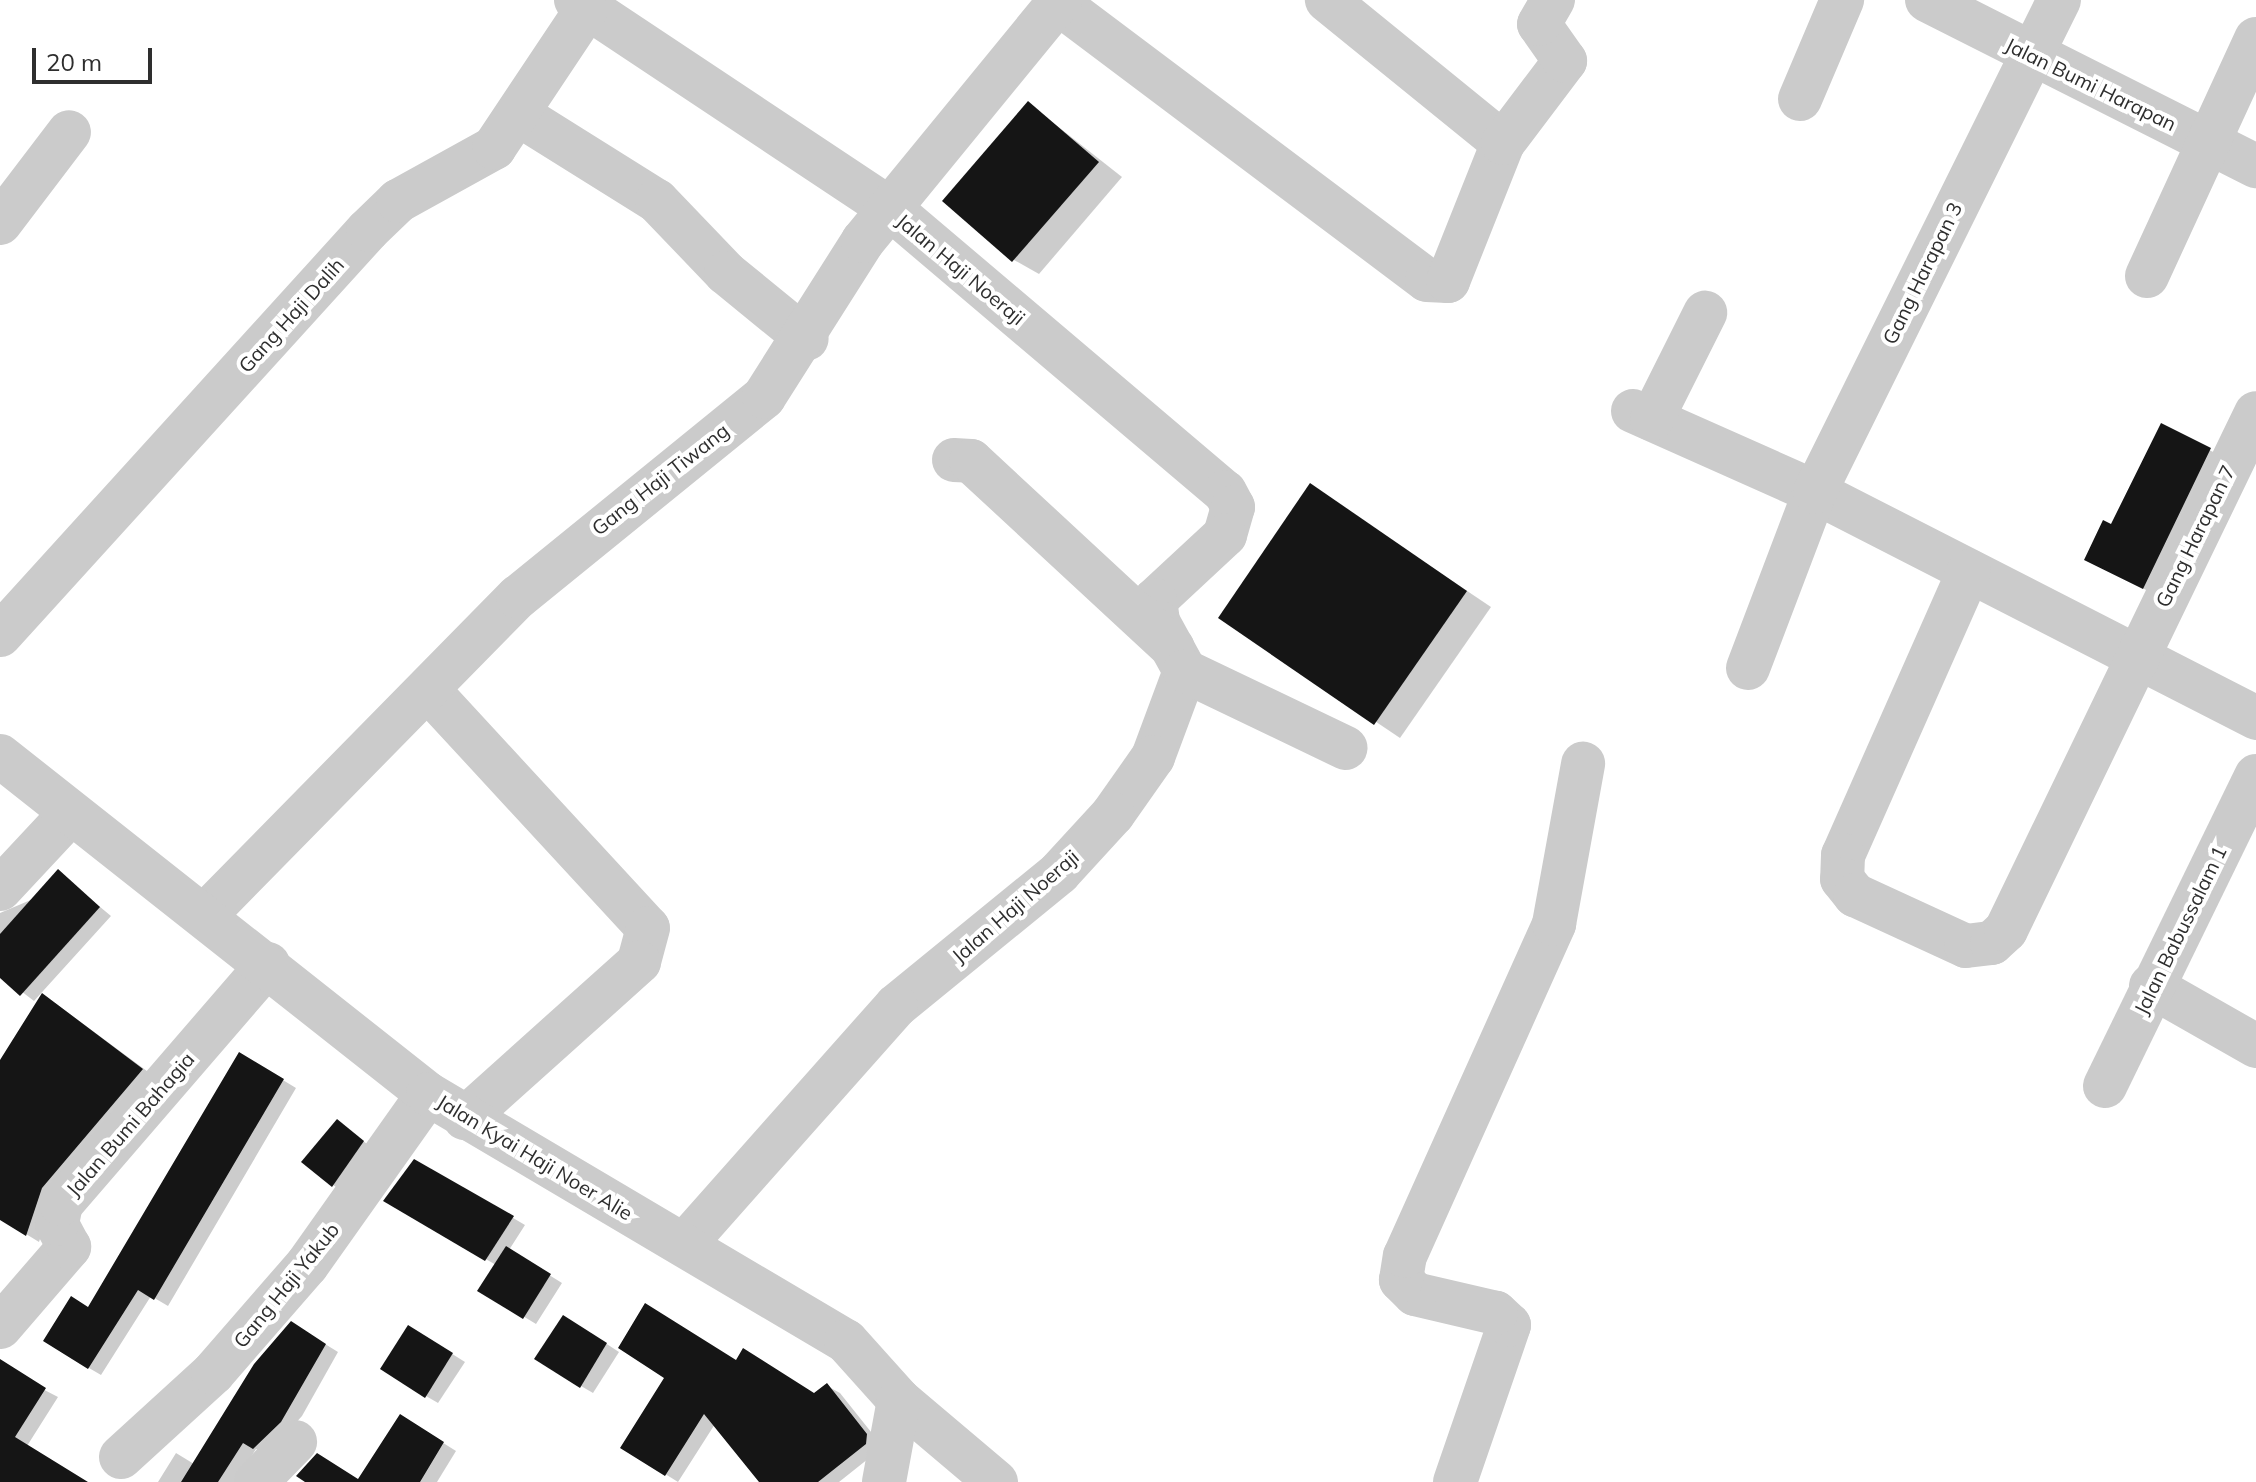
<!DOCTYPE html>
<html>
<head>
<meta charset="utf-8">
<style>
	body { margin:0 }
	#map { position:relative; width:2256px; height:1482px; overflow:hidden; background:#fff; font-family:Mulish,sans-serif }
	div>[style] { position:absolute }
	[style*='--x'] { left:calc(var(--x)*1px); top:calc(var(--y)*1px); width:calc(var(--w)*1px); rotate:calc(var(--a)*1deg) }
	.shadow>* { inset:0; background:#0003 }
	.building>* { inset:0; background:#151515 }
	.minor>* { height:44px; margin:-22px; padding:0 22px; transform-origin:22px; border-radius:22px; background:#cbcbcb }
	.tertiary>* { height:44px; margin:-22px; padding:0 22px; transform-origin:22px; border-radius:22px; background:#cbcbcb }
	span { translate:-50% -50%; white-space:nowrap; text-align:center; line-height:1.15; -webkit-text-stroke:8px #fff; paint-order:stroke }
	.street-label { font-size:20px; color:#2e2e2e }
	.scale { position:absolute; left:32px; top:48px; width:120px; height:36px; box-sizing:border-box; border:4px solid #2e2e2e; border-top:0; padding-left:10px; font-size:24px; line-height:28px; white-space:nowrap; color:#2e2e2e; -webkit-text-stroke:6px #fff; paint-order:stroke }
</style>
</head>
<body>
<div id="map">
	<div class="shadow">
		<div style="clip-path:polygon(1028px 103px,1122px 177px,1039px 274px,1014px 260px)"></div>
		<div style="clip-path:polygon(2162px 426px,2223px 457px,2156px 595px,2099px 566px)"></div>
		<div style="clip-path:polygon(1311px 486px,1491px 607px,1400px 738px,1220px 617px)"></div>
		<div style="clip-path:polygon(58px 872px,111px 916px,34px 1001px,0 975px,0 913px,33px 899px)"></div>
		<div style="clip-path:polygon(55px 1003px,155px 1077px,54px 1195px,39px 1242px,0 1218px,0 1064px)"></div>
		<div style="clip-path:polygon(240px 1054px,296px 1088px,168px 1306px,151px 1296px,101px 1375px,89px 1368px,89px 1309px)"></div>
		<div style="clip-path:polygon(338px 1122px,375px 1150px,345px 1193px,333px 1185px)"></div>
		<div style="clip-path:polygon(415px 1161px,525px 1225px,509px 1250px,562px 1283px,536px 1324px,480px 1290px,496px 1265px,386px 1201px)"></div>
		<div style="clip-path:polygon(576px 1324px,619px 1352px,593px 1393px,581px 1386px)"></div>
		<div style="clip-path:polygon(304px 1331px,338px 1352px,302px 1416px,267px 1455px,256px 1449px,235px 1482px,158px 1482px,176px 1453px,194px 1464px)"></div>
		<div style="clip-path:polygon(422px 1335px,465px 1362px,438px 1403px,426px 1396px)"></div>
		<div style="clip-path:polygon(737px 1363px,815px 1395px,827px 1386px,840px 1393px,879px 1442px,878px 1451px,839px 1482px,762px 1482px,715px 1424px,678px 1482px,622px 1447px)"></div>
		<div style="clip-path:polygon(0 1367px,58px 1397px,27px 1446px,85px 1482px,0 1482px)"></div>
		<div style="clip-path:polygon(413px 1424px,456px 1451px,437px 1482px,412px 1482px)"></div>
	</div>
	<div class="building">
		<div style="clip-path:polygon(1028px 101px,1099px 162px,1012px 262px,942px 201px)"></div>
		<div style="clip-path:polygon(2161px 423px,2211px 448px,2143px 589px,2084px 560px,2103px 520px,2111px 524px)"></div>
		<div style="clip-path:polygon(1310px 483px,1467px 591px,1374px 725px,1218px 618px)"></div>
		<div style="clip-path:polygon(58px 869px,100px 907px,20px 996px,0 978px,0 934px)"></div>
		<div style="clip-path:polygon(42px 993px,143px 1069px,42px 1188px,26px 1236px,0 1220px,0 1060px)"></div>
		<div style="clip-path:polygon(239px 1052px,284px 1079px,154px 1300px,138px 1290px,88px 1369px,43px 1341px,71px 1296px,88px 1307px)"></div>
		<div style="clip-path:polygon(337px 1119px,364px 1141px,332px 1187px,301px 1162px)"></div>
		<div style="clip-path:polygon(414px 1159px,514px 1216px,485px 1261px,383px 1201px)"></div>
		<div style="clip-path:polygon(506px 1246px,551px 1274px,523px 1319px,477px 1291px)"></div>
		<div style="clip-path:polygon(645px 1303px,736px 1360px,743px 1348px,814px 1393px,827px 1383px,867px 1434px,866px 1444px,818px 1482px,759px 1482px,704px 1414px,665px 1476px,620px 1448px,664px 1378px,618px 1348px)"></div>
		<div style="clip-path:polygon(563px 1315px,607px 1343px,580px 1388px,534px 1359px)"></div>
		<div style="clip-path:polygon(291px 1321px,326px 1344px,281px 1422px,253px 1449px,243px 1443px,218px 1482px,181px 1482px,254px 1364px)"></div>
		<div style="clip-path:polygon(408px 1325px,453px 1353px,425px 1398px,380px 1369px)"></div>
		<div style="clip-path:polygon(0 1359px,46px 1388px,15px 1437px,88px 1482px,0 1482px)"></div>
		<div style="clip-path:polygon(400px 1414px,444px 1442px,420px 1482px,305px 1482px,296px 1476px,317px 1453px,358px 1479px)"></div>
	</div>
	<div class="minor">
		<div style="--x:576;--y:0;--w:379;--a:33.6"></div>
		<div style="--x:892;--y:210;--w:436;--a:40.3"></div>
		<div style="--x:1225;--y:492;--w:17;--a:62"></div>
		<div style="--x:1233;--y:507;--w:29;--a:106"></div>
		<div style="--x:1225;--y:535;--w:96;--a:137.1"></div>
		<div style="--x:1155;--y:600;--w:22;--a:82"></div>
		<div style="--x:1158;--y:622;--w:56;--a:61.1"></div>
		<div style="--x:1185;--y:671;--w:92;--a:110.4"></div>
		<div style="--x:1153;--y:757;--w:70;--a:125.1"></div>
		<div style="--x:1113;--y:814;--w:80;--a:132.5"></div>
		<div style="--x:1059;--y:873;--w:210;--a:140.8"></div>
		<div style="--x:896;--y:1006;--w:319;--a:131.6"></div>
		<div style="--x:1927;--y:0;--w:369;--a:26.8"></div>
		<div style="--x:1058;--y:3;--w:461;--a:36.9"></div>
		<div style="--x:1427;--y:280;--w:21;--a:3"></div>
		<div style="--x:1448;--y:281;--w:149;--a:-68.3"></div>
		<div style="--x:1503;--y:143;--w:227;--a:-140.9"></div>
		<div style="--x:1800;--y:99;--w:108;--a:-67"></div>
		<div style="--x:521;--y:116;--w:160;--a:32"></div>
		<div style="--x:657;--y:201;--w:100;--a:46.2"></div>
		<div style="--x:726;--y:273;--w:104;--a:39.2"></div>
		<div style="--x:1503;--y:143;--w:103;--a:-52.9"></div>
		<div style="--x:1565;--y:61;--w:45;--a:-125.1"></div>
		<div style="--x:1539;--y:24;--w:28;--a:-60"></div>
		<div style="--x:0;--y:223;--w:114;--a:-52.8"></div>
		<div style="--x:2147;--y:276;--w:261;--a:-65.3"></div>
		<div style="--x:1633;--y:411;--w:199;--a:24"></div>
		<div style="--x:1815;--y:492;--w:496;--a:27.1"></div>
		<div style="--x:1652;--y:419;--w:119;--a:-63.4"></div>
		<div style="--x:954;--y:460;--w:17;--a:3"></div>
		<div style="--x:971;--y:461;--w:275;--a:42.8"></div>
		<div style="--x:1969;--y:571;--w:311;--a:113.9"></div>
		<div style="--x:1843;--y:855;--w:24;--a:92"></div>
		<div style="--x:1842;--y:879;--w:21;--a:51"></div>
		<div style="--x:1855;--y:895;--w:122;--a:24.7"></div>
		<div style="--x:1966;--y:946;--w:26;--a:-7"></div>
		<div style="--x:1992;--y:943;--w:19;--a:-43"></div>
		<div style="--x:2006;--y:930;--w:574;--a:-64.19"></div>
		<div style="--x:0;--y:635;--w:547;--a:-47.74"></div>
		<div style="--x:368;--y:230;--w:42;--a:-44"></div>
		<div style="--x:398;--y:201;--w:110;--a:-28.9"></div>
		<div style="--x:494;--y:148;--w:166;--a:-56.3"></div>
		<div style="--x:1748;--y:668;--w:188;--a:-69.2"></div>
		<div style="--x:1815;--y:492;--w:549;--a:-63.62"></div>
		<div style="--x:1185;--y:671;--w:178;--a:25.6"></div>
		<div style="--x:430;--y:692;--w:321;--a:47.3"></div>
		<div style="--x:648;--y:928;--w:35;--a:105"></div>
		<div style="--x:639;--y:962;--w:234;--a:138.1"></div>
		<div style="--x:0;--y:889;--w:103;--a:-47"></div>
		<div style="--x:206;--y:914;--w:445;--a:-45.5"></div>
		<div style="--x:518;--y:597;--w:317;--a:-39.1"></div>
		<div style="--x:764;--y:397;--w:185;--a:-57.6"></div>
		<div style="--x:863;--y:241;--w:311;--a:-50.7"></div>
		<div style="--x:2151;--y:986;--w:121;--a:29.7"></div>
		<div style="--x:2105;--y:1086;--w:345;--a:-64"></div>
		<div style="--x:0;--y:1327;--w:106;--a:-49.2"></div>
		<div style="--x:69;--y:1247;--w:26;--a:-118"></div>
		<div style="--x:57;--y:1224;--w:20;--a:-79"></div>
		<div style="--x:61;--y:1204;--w:317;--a:-49.2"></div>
		<div style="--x:899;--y:1400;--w:127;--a:40.2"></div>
		<div style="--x:121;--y:1457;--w:125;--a:-42.4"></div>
		<div style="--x:213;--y:1373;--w:143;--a:-49"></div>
		<div style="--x:307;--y:1265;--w:209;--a:-54.7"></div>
		<div style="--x:256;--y:1482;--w:56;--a:-45.7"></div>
		<div style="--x:1455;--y:1482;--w:166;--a:-71"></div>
		<div style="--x:1509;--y:1325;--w:18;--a:-137"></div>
		<div style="--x:1496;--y:1313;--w:83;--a:-166.8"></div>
		<div style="--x:1415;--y:1294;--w:20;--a:-135"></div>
		<div style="--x:1401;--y:1280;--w:24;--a:-81"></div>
		<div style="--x:1405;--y:1256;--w:364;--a:-65.8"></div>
		<div style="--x:1554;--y:924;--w:163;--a:-79.7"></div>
	</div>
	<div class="tertiary">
		<div style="--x:0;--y:756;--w:545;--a:38.3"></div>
		<div style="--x:428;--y:1094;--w:486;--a:30.6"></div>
		<div style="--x:846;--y:1341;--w:79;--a:48.1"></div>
		<div style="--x:899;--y:1400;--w:83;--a:100.4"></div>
	</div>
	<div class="street-label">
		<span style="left:2091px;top:84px;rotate:26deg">Jalan Bumi Harapan</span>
		<span style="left:961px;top:269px;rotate:40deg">Jalan Haji Noeraji</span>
		<span style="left:1922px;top:273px;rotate:-64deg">Gang Harapan 3</span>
		<span style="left:291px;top:315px;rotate:-48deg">Gang Haji Dalih</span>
		<span style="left:660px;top:479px;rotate:-38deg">Gang Haji Tiwang</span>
		<span style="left:2195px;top:536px;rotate:-64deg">Gang Harapan 7</span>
		<span style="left:1015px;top:906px;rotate:-41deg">Jalan Haji Noeraji</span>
		<span style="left:2180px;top:930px;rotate:-64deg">Jalan Babussalam 1</span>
		<span style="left:130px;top:1124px;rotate:-49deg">Jalan Bumi Bahagia</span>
		<span style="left:535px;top:1157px;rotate:31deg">Jalan Kyai Haji Noer Alie</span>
		<span style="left:286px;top:1285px;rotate:-51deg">Gang Haji Yakub</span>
	</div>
	<div class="scale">20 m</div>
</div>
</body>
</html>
